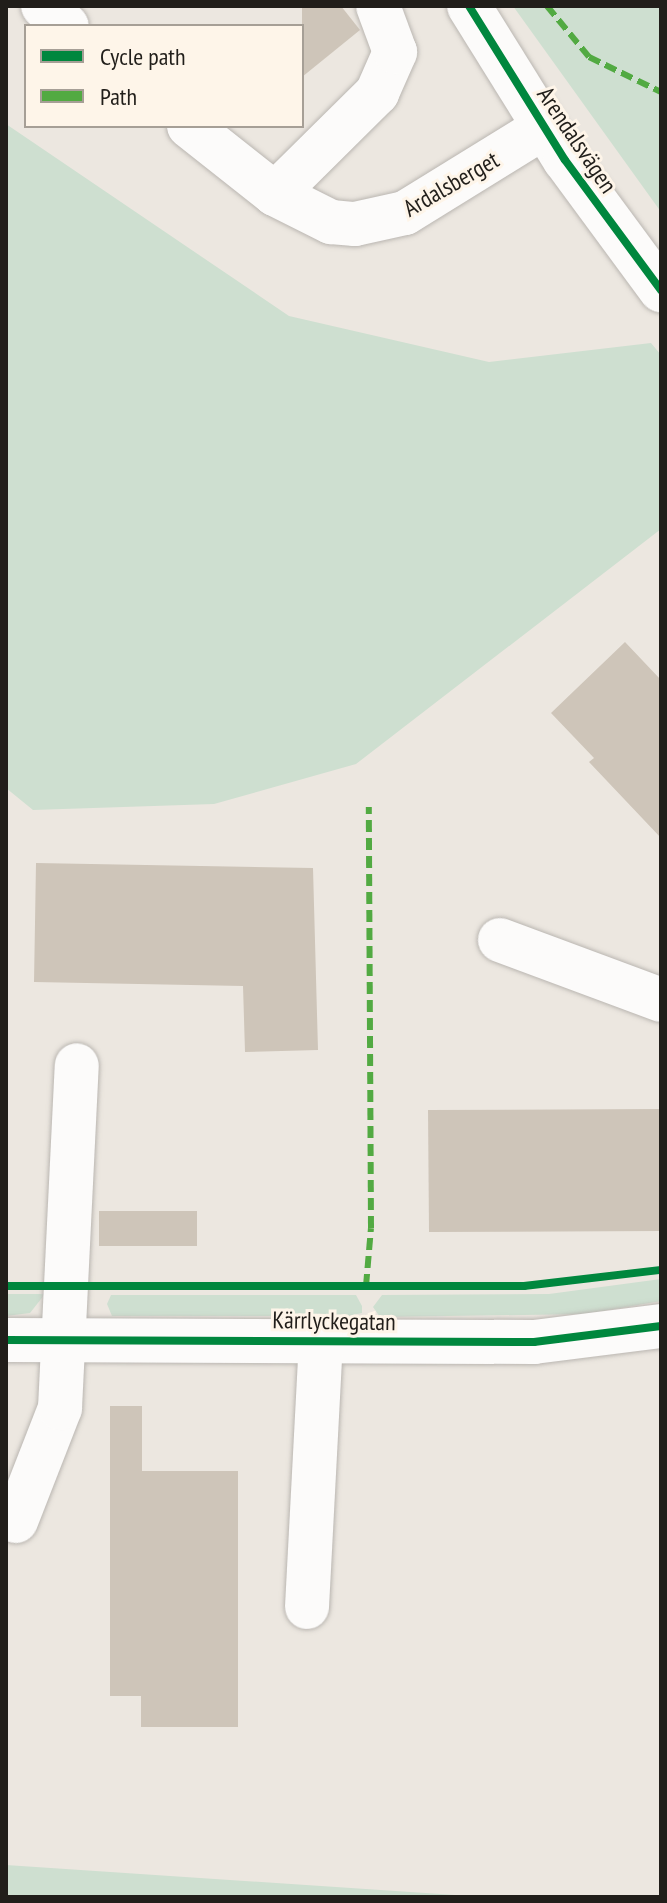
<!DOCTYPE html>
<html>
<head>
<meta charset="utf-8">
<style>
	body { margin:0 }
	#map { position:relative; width:667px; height:1903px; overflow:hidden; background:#ece7e0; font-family:"PT Sans Narrow",sans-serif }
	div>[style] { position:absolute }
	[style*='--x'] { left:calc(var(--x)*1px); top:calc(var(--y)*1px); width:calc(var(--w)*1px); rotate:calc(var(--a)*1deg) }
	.green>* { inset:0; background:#cedfd0 }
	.building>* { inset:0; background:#cec5b9 }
	.roads { filter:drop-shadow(0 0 2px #bab6b1) drop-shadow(0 0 2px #bab6b1) }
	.minor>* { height:44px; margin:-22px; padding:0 22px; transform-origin:22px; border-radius:22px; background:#fcfbfa }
	.quiet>* { height:6px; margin-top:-3px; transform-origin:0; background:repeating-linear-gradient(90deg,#52aa42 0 12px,transparent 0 18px) }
	.cycleway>* { height:8px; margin:-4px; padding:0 4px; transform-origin:4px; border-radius:4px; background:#00873e }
	span { translate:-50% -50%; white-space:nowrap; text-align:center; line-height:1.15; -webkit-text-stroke:6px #fef5e9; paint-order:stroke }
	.street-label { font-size:24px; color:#211e1a }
	.frame { position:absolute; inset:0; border:8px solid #211e1a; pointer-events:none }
	.legend { position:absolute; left:24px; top:24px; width:280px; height:104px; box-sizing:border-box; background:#fef5e9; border:2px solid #a69f96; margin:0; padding:10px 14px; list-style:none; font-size:24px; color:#211e1a }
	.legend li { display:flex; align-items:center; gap:16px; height:40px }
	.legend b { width:40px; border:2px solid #a69f96 }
</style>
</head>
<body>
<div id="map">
	<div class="green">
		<div style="clip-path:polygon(513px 6px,661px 6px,661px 212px)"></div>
		<div style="clip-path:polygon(6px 124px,289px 316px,489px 362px,651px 343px,661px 355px,661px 529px,356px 764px,214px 804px,33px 810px,6px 788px)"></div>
		<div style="clip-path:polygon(661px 1279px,661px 1301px,586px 1314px,380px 1317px,373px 1307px,382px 1295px,549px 1294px)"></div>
		<div style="clip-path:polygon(6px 1294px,45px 1294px,30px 1313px,6px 1316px)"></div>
		<div style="clip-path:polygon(111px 1295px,356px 1295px,362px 1306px,362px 1313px,348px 1316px,112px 1316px,107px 1304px)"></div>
		<div style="clip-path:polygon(6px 1865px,485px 1897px,6px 1897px)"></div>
	</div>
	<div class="building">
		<div style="clip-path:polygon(302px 6px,341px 6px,360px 30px,302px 77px)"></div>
		<div style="clip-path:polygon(625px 642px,661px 680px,661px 838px,589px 762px,594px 758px,551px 713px)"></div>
		<div style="clip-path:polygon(36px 863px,313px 868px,318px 1050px,245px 1052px,243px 986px,34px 982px)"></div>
		<div style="clip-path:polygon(661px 1109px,661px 1231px,429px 1232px,428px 1110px)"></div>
		<div style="clip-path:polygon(99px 1211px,197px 1211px,197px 1246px,99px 1246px)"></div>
		<div style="clip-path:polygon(110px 1406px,142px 1406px,142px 1471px,238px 1471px,238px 1727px,141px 1727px,141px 1696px,110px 1696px)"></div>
	</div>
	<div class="roads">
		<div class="minor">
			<div style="--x:43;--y:6;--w:31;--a:40"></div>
			<div style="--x:469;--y:6;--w:181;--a:58.1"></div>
			<div style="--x:565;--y:160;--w:162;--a:53.6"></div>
			<div style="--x:189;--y:126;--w:110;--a:38.3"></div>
			<div style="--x:275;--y:194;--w:63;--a:26.6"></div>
			<div style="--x:331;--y:222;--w:24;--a:5"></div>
			<div style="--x:355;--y:224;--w:51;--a:-12.4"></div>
			<div style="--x:405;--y:213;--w:163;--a:-31.7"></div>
			<div style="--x:275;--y:194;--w:144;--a:-44.7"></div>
			<div style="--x:377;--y:93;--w:45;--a:-66.3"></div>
			<div style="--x:395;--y:52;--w:49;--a:-110.3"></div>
			<div style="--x:500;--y:940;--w:172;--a:20.4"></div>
			<div style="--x:6;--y:1340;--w:528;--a:0.22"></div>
			<div style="--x:534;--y:1342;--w:128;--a:-7.2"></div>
			<div style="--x:16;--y:1521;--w:121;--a:-68.7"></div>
			<div style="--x:60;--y:1408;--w:343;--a:-87.2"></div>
			<div style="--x:307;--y:1607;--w:266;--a:-87"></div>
		</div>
	</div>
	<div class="quiet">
		<div style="--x:547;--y:6;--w:66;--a:50.5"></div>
		<div style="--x:589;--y:57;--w:80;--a:25.9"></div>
		<div style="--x:366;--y:1286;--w:58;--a:-85.1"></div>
		<div style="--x:371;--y:1228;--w:421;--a:-90.3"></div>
	</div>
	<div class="cycleway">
		<div style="--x:469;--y:6;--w:181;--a:58.1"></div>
		<div style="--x:565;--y:160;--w:162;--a:53.6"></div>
		<div style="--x:6;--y:1286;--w:518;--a:0"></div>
		<div style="--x:524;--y:1286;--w:138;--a:-6.7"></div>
		<div style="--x:6;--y:1340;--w:528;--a:0.22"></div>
		<div style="--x:534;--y:1342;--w:128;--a:-7.2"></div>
	</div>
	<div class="street-label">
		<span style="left:577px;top:140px;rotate:56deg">Arendalsvägen</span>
		<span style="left:451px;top:184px;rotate:-30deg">Ardalsberget</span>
		<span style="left:334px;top:1321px;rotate:1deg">Kärrlyckegatan</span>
	</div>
	<div class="frame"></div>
	<ul class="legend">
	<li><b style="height:10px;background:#00873e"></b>Cycle path</li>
	<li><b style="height:10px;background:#52aa42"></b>Path</li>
	</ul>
</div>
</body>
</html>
